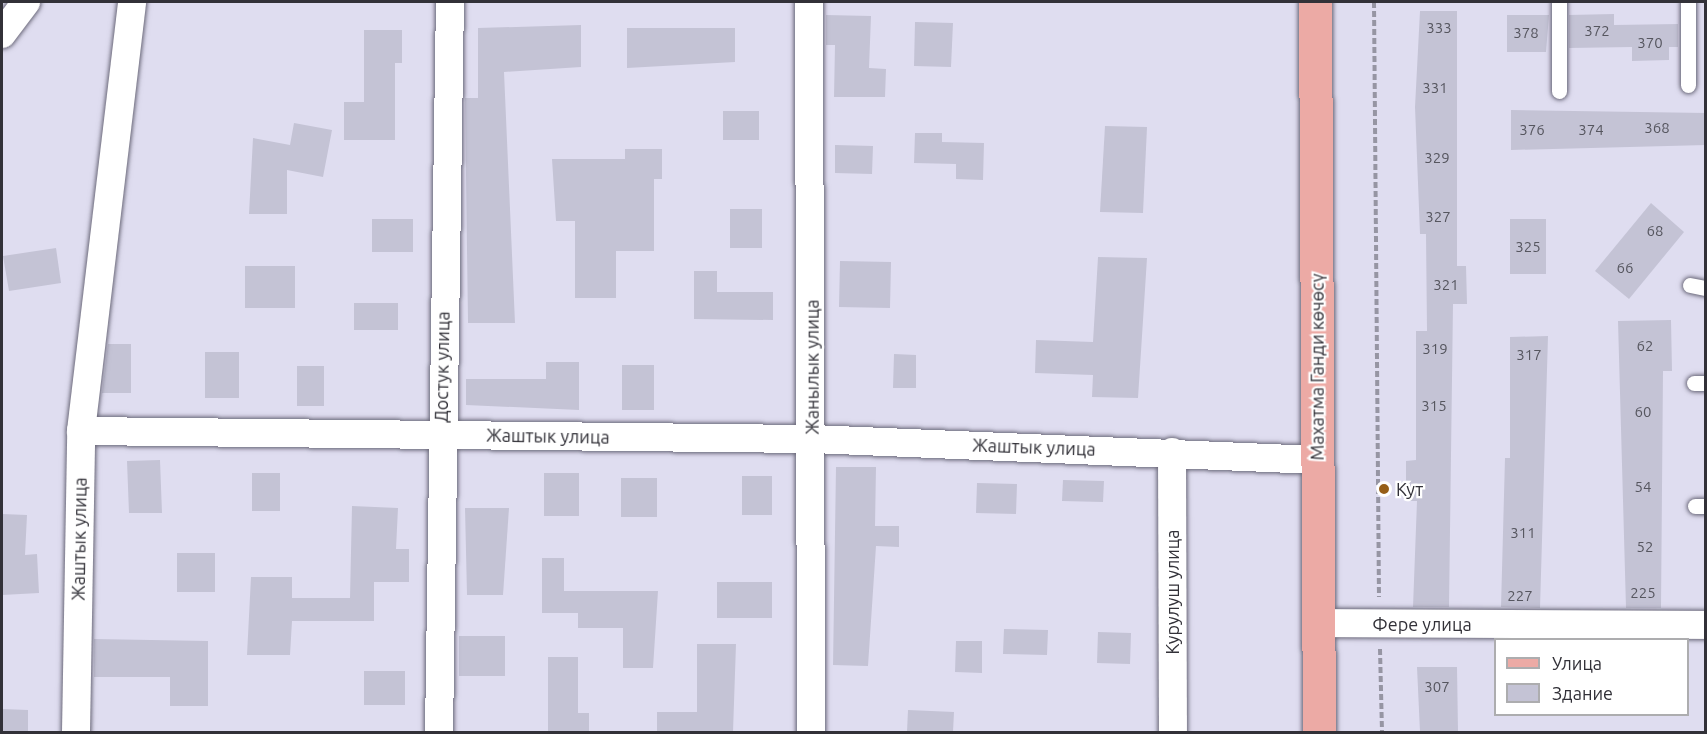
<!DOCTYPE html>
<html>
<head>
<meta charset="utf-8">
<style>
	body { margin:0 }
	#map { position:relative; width:1707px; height:734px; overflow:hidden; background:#dfddf0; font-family:Ubuntu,sans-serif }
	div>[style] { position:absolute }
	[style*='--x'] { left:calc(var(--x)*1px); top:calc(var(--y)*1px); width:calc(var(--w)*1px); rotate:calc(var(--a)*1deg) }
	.building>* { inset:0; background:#c4c3d5 }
	.path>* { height:4px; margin-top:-2px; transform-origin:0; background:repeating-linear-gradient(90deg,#9695a3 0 6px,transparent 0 9px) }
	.roads { filter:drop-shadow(0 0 2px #6c6a7b) drop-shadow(0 0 2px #6c6a7b) }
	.service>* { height:15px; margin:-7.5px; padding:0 7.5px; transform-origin:7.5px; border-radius:7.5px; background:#fff }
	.minor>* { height:28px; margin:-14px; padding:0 14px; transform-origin:14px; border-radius:14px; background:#fff }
	.primary>* { height:33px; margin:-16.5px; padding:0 16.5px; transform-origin:16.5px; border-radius:16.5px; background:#ecaaa5 }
	.dots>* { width:16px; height:16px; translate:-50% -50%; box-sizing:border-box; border:3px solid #fff; border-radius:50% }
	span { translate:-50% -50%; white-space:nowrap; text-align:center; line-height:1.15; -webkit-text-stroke:4.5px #fff; paint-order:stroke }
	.number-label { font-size:15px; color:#56565f }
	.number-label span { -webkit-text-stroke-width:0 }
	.street-label { font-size:18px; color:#323138 }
	.poi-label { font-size:18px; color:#323138 }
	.left { translate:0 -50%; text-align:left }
	.frame { position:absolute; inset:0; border:3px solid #323138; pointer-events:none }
	.legend { position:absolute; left:1494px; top:638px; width:195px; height:78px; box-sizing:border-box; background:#fff; border:2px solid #adadaf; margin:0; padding:8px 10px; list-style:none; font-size:18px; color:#323138 }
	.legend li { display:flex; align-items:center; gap:12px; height:30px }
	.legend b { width:30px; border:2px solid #adadaf }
</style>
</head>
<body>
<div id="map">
	<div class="building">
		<div style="clip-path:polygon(1420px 11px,1457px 11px,1457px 266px,1466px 266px,1467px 304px,1453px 304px,1449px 607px,1413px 607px,1417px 501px,1406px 501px,1406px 461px,1416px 460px,1416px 331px,1427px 331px,1426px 234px,1420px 234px,1415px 107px)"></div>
		<div style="clip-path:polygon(1614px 14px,1614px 25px,1678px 24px,1678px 47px,1669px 47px,1669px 60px,1632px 61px,1632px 47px,1569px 48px,1569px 15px)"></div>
		<div style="clip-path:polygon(826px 15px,871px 16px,869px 68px,886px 69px,885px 97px,834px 97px,835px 45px,826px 45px)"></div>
		<div style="clip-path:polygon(1507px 15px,1549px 15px,1546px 52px,1507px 52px)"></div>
		<div style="clip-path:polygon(915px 22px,953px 23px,951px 67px,914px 66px)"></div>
		<div style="clip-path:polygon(581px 25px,581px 67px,504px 72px,515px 323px,468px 323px,465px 98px,478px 98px,478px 28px)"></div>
		<div style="clip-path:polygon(627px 28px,735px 28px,735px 62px,627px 68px)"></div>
		<div style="clip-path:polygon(364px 30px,402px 30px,402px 63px,395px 63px,395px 140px,344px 140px,344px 102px,364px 102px)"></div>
		<div style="clip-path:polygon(1511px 110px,1706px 113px,1706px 145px,1511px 150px)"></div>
		<div style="clip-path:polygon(723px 111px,759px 111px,759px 140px,723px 140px)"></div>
		<div style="clip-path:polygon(294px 123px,332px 130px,323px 177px,287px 170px,287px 214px,249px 214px,253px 138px,290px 145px)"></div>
		<div style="clip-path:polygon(1105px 126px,1147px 127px,1143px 213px,1100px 212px)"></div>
		<div style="clip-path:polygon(915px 133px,942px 133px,942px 142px,984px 143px,983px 180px,956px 179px,956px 164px,914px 163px)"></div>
		<div style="clip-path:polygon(835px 145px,873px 146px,872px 174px,835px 173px)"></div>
		<div style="clip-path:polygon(625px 149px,662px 149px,662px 179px,654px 179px,654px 251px,616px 251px,616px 298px,575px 298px,575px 221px,556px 221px,552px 159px,625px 159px)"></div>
		<div style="clip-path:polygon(1651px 203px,1684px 232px,1629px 299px,1595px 271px)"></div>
		<div style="clip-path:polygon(730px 209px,762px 209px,762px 248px,730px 248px)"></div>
		<div style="clip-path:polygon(372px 219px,413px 219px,413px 252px,372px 252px)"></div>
		<div style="clip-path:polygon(1510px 219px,1546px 219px,1546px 274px,1510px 274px)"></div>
		<div style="clip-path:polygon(56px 248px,61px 283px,9px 291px,3px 256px)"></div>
		<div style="clip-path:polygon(1098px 257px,1147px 258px,1138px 398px,1092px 397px,1093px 375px,1035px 373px,1036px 340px,1093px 342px)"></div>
		<div style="clip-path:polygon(840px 261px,891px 262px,890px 308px,839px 307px)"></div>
		<div style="clip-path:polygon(245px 266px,295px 266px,295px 308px,245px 308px)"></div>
		<div style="clip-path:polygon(694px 271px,717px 271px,717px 292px,773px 292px,773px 320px,694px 319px)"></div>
		<div style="clip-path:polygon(354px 303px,398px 303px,398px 330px,354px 330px)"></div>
		<div style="clip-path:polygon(1671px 320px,1672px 371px,1663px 371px,1661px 608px,1626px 608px,1618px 321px)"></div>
		<div style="clip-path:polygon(1548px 336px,1540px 608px,1501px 607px,1505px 458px,1510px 458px,1510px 337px)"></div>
		<div style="clip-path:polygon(108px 344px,131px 344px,131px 393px,102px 393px)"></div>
		<div style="clip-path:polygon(205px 352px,239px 352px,239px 398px,205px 398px)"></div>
		<div style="clip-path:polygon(894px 354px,916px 355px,916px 388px,893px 388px)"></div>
		<div style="clip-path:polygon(546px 362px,579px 362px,579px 410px,466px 405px,466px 379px,546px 379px)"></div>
		<div style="clip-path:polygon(622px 365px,654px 365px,654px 410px,622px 410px)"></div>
		<div style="clip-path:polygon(297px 366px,324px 366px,324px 406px,297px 406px)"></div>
		<div style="clip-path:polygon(160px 460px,162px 513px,129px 513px,127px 461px)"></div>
		<div style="clip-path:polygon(836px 467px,876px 467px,875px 526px,899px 526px,899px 547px,876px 546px,868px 666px,833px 665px)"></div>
		<div style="clip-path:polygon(252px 473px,280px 473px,280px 511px,252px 511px)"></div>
		<div style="clip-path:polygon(544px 473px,579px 473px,579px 516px,544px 516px)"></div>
		<div style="clip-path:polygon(742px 476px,772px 476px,772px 515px,742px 515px)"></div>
		<div style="clip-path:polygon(621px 478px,657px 478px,657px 517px,621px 517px)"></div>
		<div style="clip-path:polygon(1063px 480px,1104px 481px,1103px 502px,1062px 501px)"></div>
		<div style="clip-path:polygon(977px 483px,1017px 484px,1016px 514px,976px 513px)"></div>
		<div style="clip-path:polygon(352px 506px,398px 508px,396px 549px,409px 549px,409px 582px,374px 582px,374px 621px,292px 621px,290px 655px,247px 655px,251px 577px,292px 577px,292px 598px,350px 598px)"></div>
		<div style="clip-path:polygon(465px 508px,509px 508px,503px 595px,467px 595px)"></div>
		<div style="clip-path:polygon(2px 514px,27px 515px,25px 555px,37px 554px,39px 593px,2px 595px)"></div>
		<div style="clip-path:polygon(177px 553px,215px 553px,215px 592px,177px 592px)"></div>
		<div style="clip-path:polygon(542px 558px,564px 558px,564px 591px,658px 591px,653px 668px,623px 668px,623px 628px,578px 628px,578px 613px,542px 613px)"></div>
		<div style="clip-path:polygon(717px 582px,772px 582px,772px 618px,717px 618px)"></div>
		<div style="clip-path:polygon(1004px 629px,1048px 630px,1047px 655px,1003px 654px)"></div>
		<div style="clip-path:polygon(1098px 632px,1131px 633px,1130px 664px,1097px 663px)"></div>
		<div style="clip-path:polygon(459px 636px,505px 636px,505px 676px,459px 676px)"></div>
		<div style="clip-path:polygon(94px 639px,208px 641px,208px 706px,170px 706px,170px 677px,94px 677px)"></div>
		<div style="clip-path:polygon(956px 641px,982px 641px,982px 673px,955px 672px)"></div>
		<div style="clip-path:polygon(697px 644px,736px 644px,733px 732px,657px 732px,657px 712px,697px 712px)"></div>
		<div style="clip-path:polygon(548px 657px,578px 657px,578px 713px,589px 713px,589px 732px,548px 732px)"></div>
		<div style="clip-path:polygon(1417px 667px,1457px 667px,1458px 732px,1420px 732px)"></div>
		<div style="clip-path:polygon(364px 671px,405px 671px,405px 705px,364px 705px)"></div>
		<div style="clip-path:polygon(2px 709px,28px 710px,28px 732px,2px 732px)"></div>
		<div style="clip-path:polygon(908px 710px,954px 712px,953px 732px,907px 732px)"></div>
	</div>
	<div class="path">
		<div style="--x:1374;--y:2;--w:595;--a:89.52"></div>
		<div style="--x:1380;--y:649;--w:83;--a:88.6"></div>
	</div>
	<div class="roads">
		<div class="service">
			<div style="--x:1559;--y:2;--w:89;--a:90"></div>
			<div style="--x:1688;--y:2;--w:83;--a:90"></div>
			<div style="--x:1690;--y:285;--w:16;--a:11"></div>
			<div style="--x:1694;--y:383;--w:12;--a:0"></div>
			<div style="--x:1695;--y:506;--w:11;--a:0"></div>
		</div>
		<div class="minor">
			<div style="--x:809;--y:2;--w:730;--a:89.84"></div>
			<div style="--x:2;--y:34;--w:40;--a:-53"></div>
			<div style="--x:81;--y:431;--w:732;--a:0.63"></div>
			<div style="--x:813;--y:439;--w:504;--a:2.39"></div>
			<div style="--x:1172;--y:452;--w:280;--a:89.8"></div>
			<div style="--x:1318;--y:623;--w:388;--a:0.3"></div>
			<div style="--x:76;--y:732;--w:301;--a:-89"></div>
			<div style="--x:81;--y:431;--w:432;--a:-83.2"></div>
			<div style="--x:439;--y:732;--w:730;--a:-89.14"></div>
		</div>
		<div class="primary">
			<div style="--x:1315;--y:2;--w:730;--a:89.69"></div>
		</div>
	</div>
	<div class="dots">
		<div style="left:1384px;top:489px;background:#965e18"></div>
	</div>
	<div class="number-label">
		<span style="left:1439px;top:28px">333</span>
		<span style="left:1597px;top:31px">372</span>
		<span style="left:1526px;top:33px">378</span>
		<span style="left:1650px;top:43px">370</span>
		<span style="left:1435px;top:88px">331</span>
		<span style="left:1657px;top:128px">368</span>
		<span style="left:1532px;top:130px">376</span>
		<span style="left:1591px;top:130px">374</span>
		<span style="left:1437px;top:158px">329</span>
		<span style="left:1438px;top:217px">327</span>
		<span style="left:1655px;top:231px">68</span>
		<span style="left:1528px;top:247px">325</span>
		<span style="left:1625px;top:268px">66</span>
		<span style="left:1446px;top:285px">321</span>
		<span style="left:1645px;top:346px">62</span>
		<span style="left:1435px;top:349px">319</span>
		<span style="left:1529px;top:355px">317</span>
		<span style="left:1434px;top:406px">315</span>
		<span style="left:1643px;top:412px">60</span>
		<span style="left:1643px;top:487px">54</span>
		<span style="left:1523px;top:533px">311</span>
		<span style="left:1645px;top:547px">52</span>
		<span style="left:1643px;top:593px">225</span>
		<span style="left:1520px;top:596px">227</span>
		<span style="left:1437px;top:687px">307</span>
	</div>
	<div class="street-label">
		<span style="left:442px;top:367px;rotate:-89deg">Достук улица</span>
		<span style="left:812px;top:367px;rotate:-90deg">Жанылык улица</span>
		<span style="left:1317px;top:367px;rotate:-90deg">Махатма Ганди көчөсү</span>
		<span style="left:548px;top:436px;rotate:1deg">Жаштык улица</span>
		<span style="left:1034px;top:447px;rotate:2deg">Жаштык улица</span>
		<span style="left:79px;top:539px;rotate:-89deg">Жаштык улица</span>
		<span style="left:1172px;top:592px;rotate:-90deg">Курулуш улица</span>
		<span style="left:1422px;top:624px">Фере улица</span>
	</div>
	<div class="poi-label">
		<span class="left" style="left:1396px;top:489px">Кут</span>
	</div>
	<div class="frame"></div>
	<ul class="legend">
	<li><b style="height:8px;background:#ecaaa5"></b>Улица</li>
	<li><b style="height:16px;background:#c4c3d5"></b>Здание</li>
	</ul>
</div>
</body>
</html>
